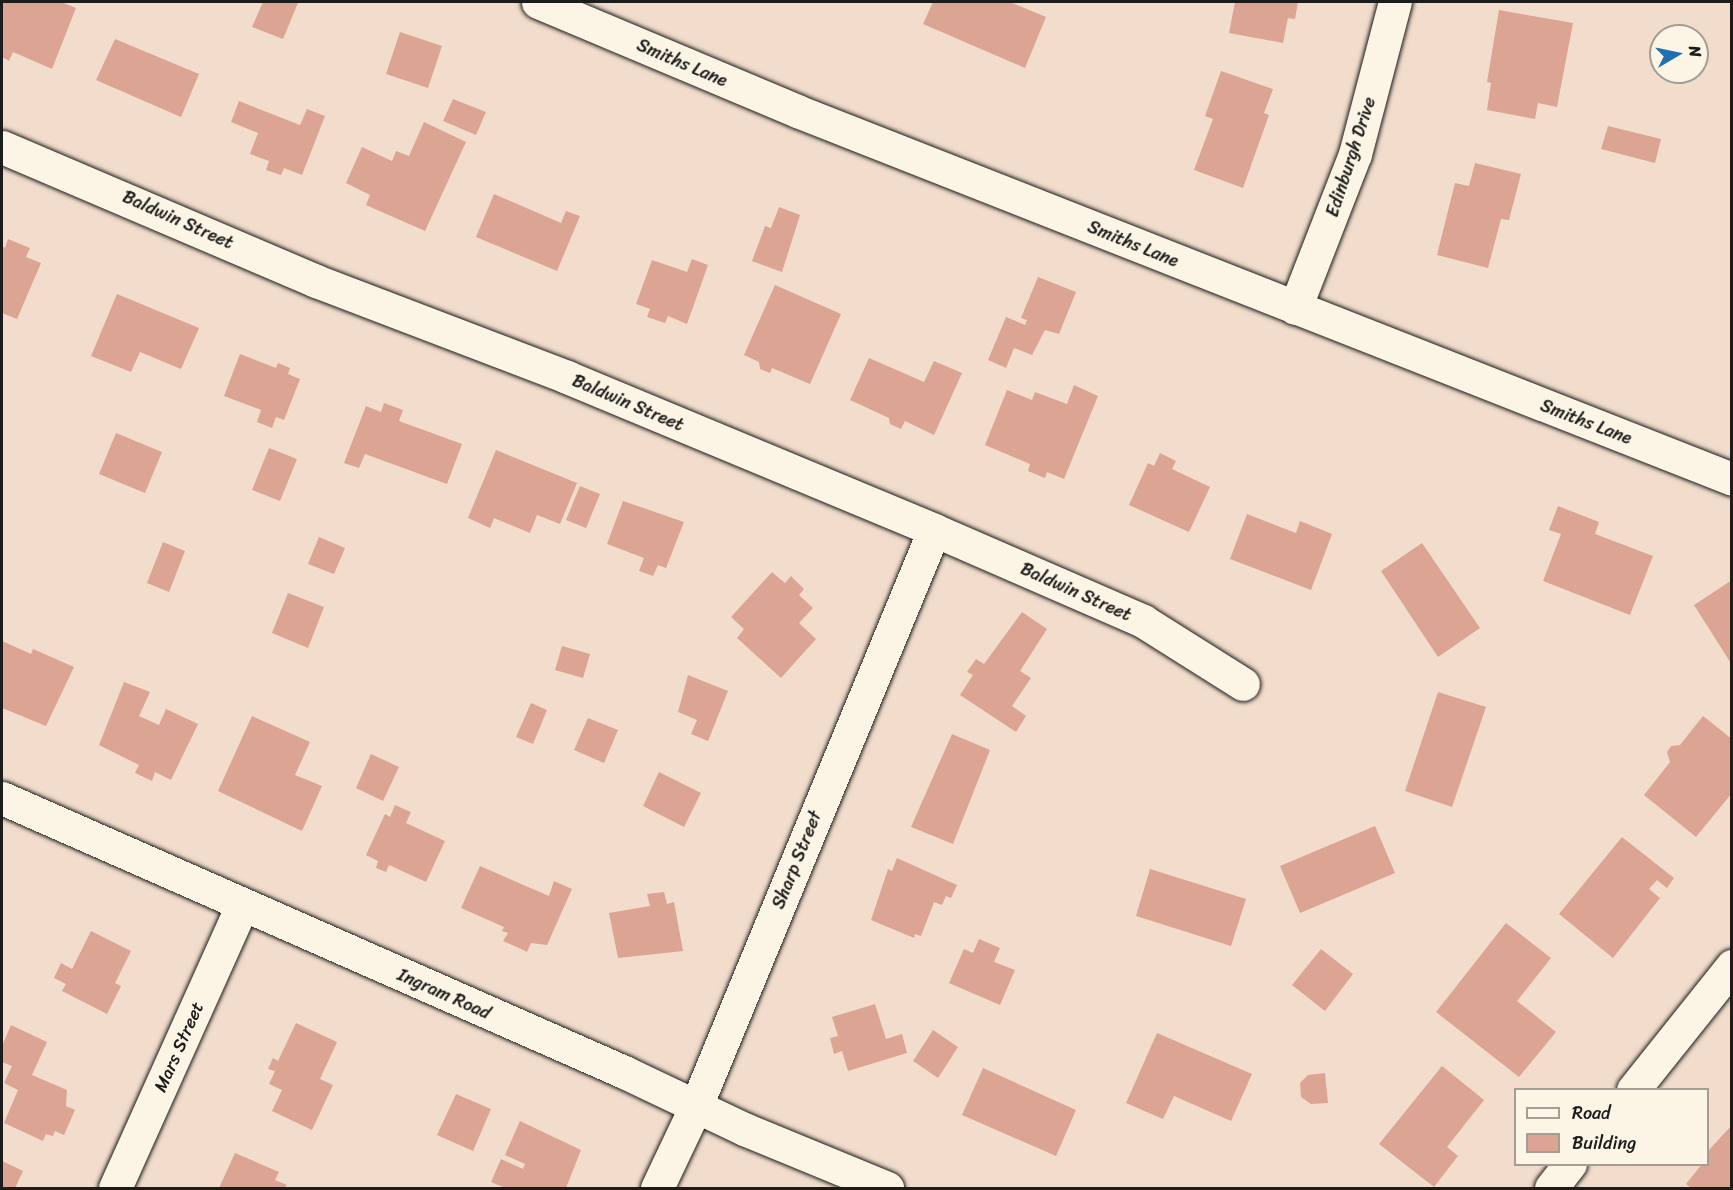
<!DOCTYPE html>
<html>
<head>
<meta charset="utf-8">
<style>
	body { margin:0 }
	#map { position:relative; width:1733px; height:1190px; overflow:hidden; background:#f2ddcc; font-family:Sriracha,sans-serif }
	div>[style] { position:absolute }
	[style*='--x'] { left:calc(var(--x)*1px); top:calc(var(--y)*1px); width:calc(var(--w)*1px); rotate:calc(var(--a)*1deg) }
	.building>* { inset:0; background:#dba493 }
	.roads { filter:drop-shadow(0 0 2px #1c1c1c) drop-shadow(0 0 2px #1c1c1c) }
	.minor>* { height:33px; margin:-16.5px; padding:0 16.5px; transform-origin:16.5px; border-radius:16.5px; background:#fcf5e5 }
	span { translate:-50% -50%; white-space:nowrap; text-align:center; line-height:1.15; -webkit-text-stroke:5px #fcf5e5; paint-order:stroke }
	.street-label { font-size:18px; color:#1c1c1c }
	.frame { position:absolute; inset:0; border:3px solid #1c1c1c; pointer-events:none }
	.legend { position:absolute; left:1514px; top:1088px; width:195px; height:78px; box-sizing:border-box; background:#fcf5e5; border:2px solid #a29e95; margin:0; padding:8px 10px; list-style:none; font-size:18px; color:#1c1c1c }
	.legend li { display:flex; align-items:center; gap:12px; height:30px }
	.legend b { width:30px; border:2px solid #a29e95 }
	.north { position:absolute; left:1649px; top:24px; width:60px; height:60px; box-sizing:border-box; background:#fcf5e5; border:2px solid #a29e95; border-radius:50%; rotate:81deg; font-size:16px; font-weight:700; line-height:24px; text-align:center; color:#1c1c1c }
	.north::after { content:''; display:block; margin:auto; width:21px; height:27px; background:#1f6fb2; clip-path:polygon(50% 0,100% 100%,50% 72%,0 100%) }
</style>
</head>
<body>
<div id="map">
	<div class="building">
		<div style="clip-path:polygon(2px 2px,61px 2px,76px 8px,52px 69px,13px 52px,9px 61px,2px 57px)"></div>
		<div style="clip-path:polygon(263px 2px,298px 3px,283px 39px,252px 27px)"></div>
		<div style="clip-path:polygon(933px 2px,1010px 2px,1046px 17px,1025px 68px,923px 24px)"></div>
		<div style="clip-path:polygon(1235px 2px,1298px 2px,1295px 19px,1288px 18px,1283px 43px,1229px 33px)"></div>
		<div style="clip-path:polygon(1499px 10px,1573px 23px,1557px 107px,1538px 103px,1535px 119px,1487px 110px,1491px 83px,1487px 82px)"></div>
		<div style="clip-path:polygon(400px 32px,442px 46px,428px 88px,386px 74px)"></div>
		<div style="clip-path:polygon(115px 39px,199px 74px,181px 117px,96px 80px)"></div>
		<div style="clip-path:polygon(1221px 71px,1273px 89px,1264px 113px,1269px 115px,1243px 188px,1194px 170px,1213px 119px,1205px 116px)"></div>
		<div style="clip-path:polygon(453px 99px,486px 112px,476px 135px,443px 121px)"></div>
		<div style="clip-path:polygon(239px 101px,300px 125px,307px 109px,325px 116px,302px 175px,284px 168px,281px 175px,266px 170px,269px 161px,250px 154px,258px 133px,231px 122px)"></div>
		<div style="clip-path:polygon(424px 122px,466px 142px,425px 231px,366px 205px,370px 195px,346px 183px,362px 147px,392px 161px,396px 151px,409px 156px)"></div>
		<div style="clip-path:polygon(1608px 126px,1661px 139px,1655px 163px,1601px 149px)"></div>
		<div style="clip-path:polygon(1475px 163px,1521px 174px,1509px 220px,1501px 219px,1488px 268px,1437px 255px,1455px 183px,1469px 186px)"></div>
		<div style="clip-path:polygon(494px 194px,561px 223px,566px 211px,580px 216px,557px 271px,476px 237px)"></div>
		<div style="clip-path:polygon(779px 207px,800px 215px,782px 272px,752px 261px,765px 226px,771px 228px)"></div>
		<div style="clip-path:polygon(8px 239px,30px 248px,26px 257px,41px 263px,17px 319px,2px 313px,2px 246px,5px 248px)"></div>
		<div style="clip-path:polygon(692px 259px,708px 265px,687px 324px,668px 316px,665px 323px,647px 317px,650px 309px,636px 304px,652px 260px,687px 272px)"></div>
		<div style="clip-path:polygon(1038px 277px,1076px 292px,1059px 334px,1045px 330px,1032px 355px,1014px 348px,1006px 368px,988px 360px,1006px 317px,1025px 325px,1027px 320px,1021px 318px)"></div>
		<div style="clip-path:polygon(775px 285px,841px 314px,810px 384px,772px 368px,770px 373px,760px 369px,759px 362px,744px 355px)"></div>
		<div style="clip-path:polygon(117px 294px,199px 328px,181px 369px,140px 352px,131px 372px,91px 356px)"></div>
		<div style="clip-path:polygon(240px 354px,276px 368px,278px 363px,290px 368px,288px 374px,300px 379px,284px 420px,276px 417px,272px 428px,257px 422px,261px 410px,224px 396px)"></div>
		<div style="clip-path:polygon(869px 358px,924px 382px,934px 361px,962px 373px,934px 435px,905px 421px,901px 429px,890px 424px,889px 418px,850px 400px)"></div>
		<div style="clip-path:polygon(1074px 385px,1098px 396px,1064px 479px,1047px 472px,1045px 478px,1028px 471px,1030px 464px,985px 445px,1007px 390px,1032px 400px,1035px 392px,1067px 404px)"></div>
		<div style="clip-path:polygon(384px 403px,403px 410px,399px 421px,462px 444px,447px 484px,365px 454px,359px 468px,344px 463px,366px 406px,381px 412px)"></div>
		<div style="clip-path:polygon(116px 433px,162px 452px,145px 493px,99px 474px)"></div>
		<div style="clip-path:polygon(269px 448px,297px 459px,280px 501px,252px 490px)"></div>
		<div style="clip-path:polygon(496px 450px,577px 483px,560px 524px,537px 515px,530px 533px,494px 518px,490px 528px,468px 518px)"></div>
		<div style="clip-path:polygon(1160px 453px,1176px 461px,1172px 469px,1210px 487px,1189px 532px,1129px 505px,1148px 463px,1154px 466px)"></div>
		<div style="clip-path:polygon(580px 486px,600px 494px,586px 528px,566px 520px)"></div>
		<div style="clip-path:polygon(623px 501px,684px 522px,666px 568px,658px 565px,653px 576px,639px 571px,644px 558px,607px 544px)"></div>
		<div style="clip-path:polygon(1558px 506px,1599px 522px,1595px 534px,1653px 556px,1630px 615px,1543px 581px,1561px 534px,1549px 530px)"></div>
		<div style="clip-path:polygon(1247px 514px,1296px 533px,1300px 521px,1332px 534px,1311px 590px,1230px 559px)"></div>
		<div style="clip-path:polygon(319px 537px,345px 548px,334px 574px,308px 564px)"></div>
		<div style="clip-path:polygon(163px 542px,185px 551px,169px 592px,147px 583px)"></div>
		<div style="clip-path:polygon(1422px 543px,1480px 628px,1438px 657px,1381px 571px)"></div>
		<div style="clip-path:polygon(772px 572px,785px 583px,791px 576px,804px 589px,799px 595px,813px 608px,799px 623px,816px 639px,781px 678px,737px 638px,744px 629px,731px 617px)"></div>
		<div style="clip-path:polygon(1732px 580px,1732px 665px,1694px 605px)"></div>
		<div style="clip-path:polygon(288px 593px,324px 607px,308px 648px,272px 633px)"></div>
		<div style="clip-path:polygon(1022px 612px,1047px 629px,1020px 671px,1031px 678px,1012px 706px,1026px 716px,1016px 732px,960px 695px,973px 675px,967px 672px,976px 659px,984px 664px)"></div>
		<div style="clip-path:polygon(2px 641px,31px 654px,33px 649px,74px 667px,46px 726px,2px 708px)"></div>
		<div style="clip-path:polygon(562px 646px,590px 654px,583px 678px,555px 670px)"></div>
		<div style="clip-path:polygon(688px 675px,728px 691px,708px 741px,691px 734px,697px 720px,678px 712px)"></div>
		<div style="clip-path:polygon(124px 682px,150px 692px,139px 716px,159px 725px,166px 709px,198px 724px,171px 780px,155px 772px,152px 781px,135px 773px,139px 765px,99px 745px)"></div>
		<div style="clip-path:polygon(1438px 692px,1486px 707px,1452px 807px,1405px 791px)"></div>
		<div style="clip-path:polygon(531px 703px,547px 710px,533px 744px,516px 737px)"></div>
		<div style="clip-path:polygon(252px 716px,310px 742px,295px 775px,322px 786px,302px 831px,218px 791px)"></div>
		<div style="clip-path:polygon(1703px 716px,1732px 739px,1732px 793px,1696px 837px,1644px 795px,1670px 762px,1667px 752px,1671px 746px,1680px 745px)"></div>
		<div style="clip-path:polygon(588px 718px,618px 730px,604px 763px,574px 750px)"></div>
		<div style="clip-path:polygon(952px 734px,990px 750px,953px 844px,911px 827px)"></div>
		<div style="clip-path:polygon(371px 754px,399px 767px,383px 801px,356px 788px)"></div>
		<div style="clip-path:polygon(659px 772px,701px 793px,684px 827px,643px 806px)"></div>
		<div style="clip-path:polygon(395px 805px,411px 812px,406px 823px,445px 841px,426px 882px,389px 865px,386px 872px,376px 868px,378px 861px,366px 855px,385px 814px,390px 817px)"></div>
		<div style="clip-path:polygon(1375px 826px,1395px 873px,1300px 913px,1280px 866px)"></div>
		<div style="clip-path:polygon(1622px 837px,1674px 878px,1667px 888px,1657px 880px,1649px 889px,1660px 898px,1613px 958px,1559px 914px)"></div>
		<div style="clip-path:polygon(897px 858px,957px 885px,951px 898px,946px 896px,942px 905px,934px 902px,921px 936px,915px 934px,914px 938px,871px 920px,888px 869px,892px 871px)"></div>
		<div style="clip-path:polygon(480px 866px,549px 896px,554px 881px,572px 889px,547px 945px,531px 943px,527px 952px,519px 948px,503px 941px,508px 933px,502px 931px,504px 927px,461px 908px)"></div>
		<div style="clip-path:polygon(1150px 869px,1246px 899px,1231px 946px,1136px 916px)"></div>
		<div style="clip-path:polygon(664px 892px,667px 904px,674px 902px,683px 951px,618px 958px,609px 913px,650px 906px,647px 894px)"></div>
		<div style="clip-path:polygon(1506px 923px,1551px 958px,1517px 1001px,1556px 1032px,1519px 1077px,1436px 1012px)"></div>
		<div style="clip-path:polygon(91px 931px,131px 951px,115px 983px,121px 986px,107px 1014px,62px 991px,66px 984px,54px 978px,61px 963px,72px 969px)"></div>
		<div style="clip-path:polygon(979px 939px,1000px 948px,994px 962px,1015px 970px,1000px 1005px,949px 983px,964px 949px,973px 953px)"></div>
		<div style="clip-path:polygon(1321px 949px,1353px 974px,1325px 1011px,1292px 985px)"></div>
		<div style="clip-path:polygon(875px 1004px,886px 1039px,902px 1034px,907px 1053px,848px 1071px,842px 1051px,834px 1054px,830px 1038px,838px 1036px,832px 1017px)"></div>
		<div style="clip-path:polygon(296px 1023px,337px 1042px,320px 1079px,333px 1085px,312px 1130px,272px 1111px,282px 1090px,269px 1084px,275px 1071px,268px 1069px,273px 1058px,278px 1061px)"></div>
		<div style="clip-path:polygon(11px 1025px,47px 1042px,32px 1075px,67px 1090px,66px 1106px,75px 1110px,64px 1135px,55px 1131px,53px 1136px,46px 1134px,43px 1141px,4px 1123px,18px 1090px,4px 1083px,12px 1066px,2px 1062px,2px 1046px)"></div>
		<div style="clip-path:polygon(933px 1030px,958px 1047px,938px 1078px,913px 1061px)"></div>
		<div style="clip-path:polygon(1157px 1033px,1252px 1074px,1231px 1121px,1174px 1096px,1163px 1119px,1126px 1103px)"></div>
		<div style="clip-path:polygon(1442px 1066px,1484px 1100px,1447px 1147px,1458px 1156px,1434px 1187px,1379px 1144px)"></div>
		<div style="clip-path:polygon(983px 1068px,1076px 1110px,1056px 1156px,962px 1115px)"></div>
		<div style="clip-path:polygon(1325px 1073px,1328px 1103px,1311px 1104px,1301px 1097px,1300px 1083px,1308px 1075px)"></div>
		<div style="clip-path:polygon(456px 1094px,491px 1109px,473px 1151px,437px 1135px)"></div>
		<div style="clip-path:polygon(520px 1121px,581px 1150px,566px 1188px,505px 1188px,491px 1182px,501px 1159px,523px 1169px,525px 1164px,505px 1155px)"></div>
		<div style="clip-path:polygon(1732px 1125px,1732px 1188px,1691px 1188px,1686px 1184px,1702px 1164px,1708px 1164px,1708px 1151px)"></div>
		<div style="clip-path:polygon(235px 1153px,279px 1172px,275px 1180px,287px 1185px,285px 1188px,219px 1188px)"></div>
		<div style="clip-path:polygon(2px 1161px,23px 1171px,15px 1188px,2px 1188px)"></div>
	</div>
	<div class="roads">
		<div class="minor">
			<div style="--x:538;--y:2;--w:281;--a:22.8"></div>
			<div style="--x:797;--y:111;--w:1005;--a:21.48"></div>
			<div style="--x:2;--y:147;--w:341;--a:23.1"></div>
			<div style="--x:316;--y:281;--w:269;--a:20.9"></div>
			<div style="--x:567;--y:377;--w:398;--a:22.6"></div>
			<div style="--x:934;--y:530;--w:228;--a:23.5"></div>
			<div style="--x:1143;--y:621;--w:118;--a:32.2"></div>
			<div style="--x:1295;--y:308;--w:165;--a:-68.7"></div>
			<div style="--x:1355;--y:154;--w:157;--a:-75.3"></div>
			<div style="--x:2;--y:798;--w:680;--a:23.77"></div>
			<div style="--x:624;--y:1072;--w:133;--a:25.4"></div>
			<div style="--x:744;--y:1129;--w:155;--a:22.4"></div>
			<div style="--x:1633;--y:1090;--w:159;--a:-51.4"></div>
			<div style="--x:115;--y:1188;--w:310;--a:-65.8"></div>
			<div style="--x:657;--y:1188;--w:91;--a:-64.6"></div>
			<div style="--x:696;--y:1106;--w:623;--a:-67.55"></div>
			<div style="--x:1551;--y:1188;--w:31;--a:-52"></div>
		</div>
	</div>
	<div class="street-label">
		<span style="left:682px;top:63px;rotate:23deg">Smiths Lane</span>
		<span style="left:1351px;top:157px;rotate:-72deg">Edinburgh Drive</span>
		<span style="left:178px;top:220px;rotate:24deg">Baldwin Street</span>
		<span style="left:1133px;top:244px;rotate:22deg">Smiths Lane</span>
		<span style="left:628px;top:403px;rotate:23deg">Baldwin Street</span>
		<span style="left:1586px;top:422px;rotate:21deg">Smiths Lane</span>
		<span style="left:1076px;top:592px;rotate:24deg">Baldwin Street</span>
		<span style="left:797px;top:860px;rotate:-68deg">Sharp Street</span>
		<span style="left:444px;top:994px;rotate:24deg">Ingram Road</span>
		<span style="left:179px;top:1047px;rotate:-66deg">Mars Street</span>
	</div>
	<div class="frame"></div>
	<ul class="legend">
	<li><b style="height:8px;background:#fcf5e5"></b>Road</li>
	<li><b style="height:16px;background:#dba493"></b>Building</li>
	</ul>
	<div class="north">N</div>
</div>
</body>
</html>
